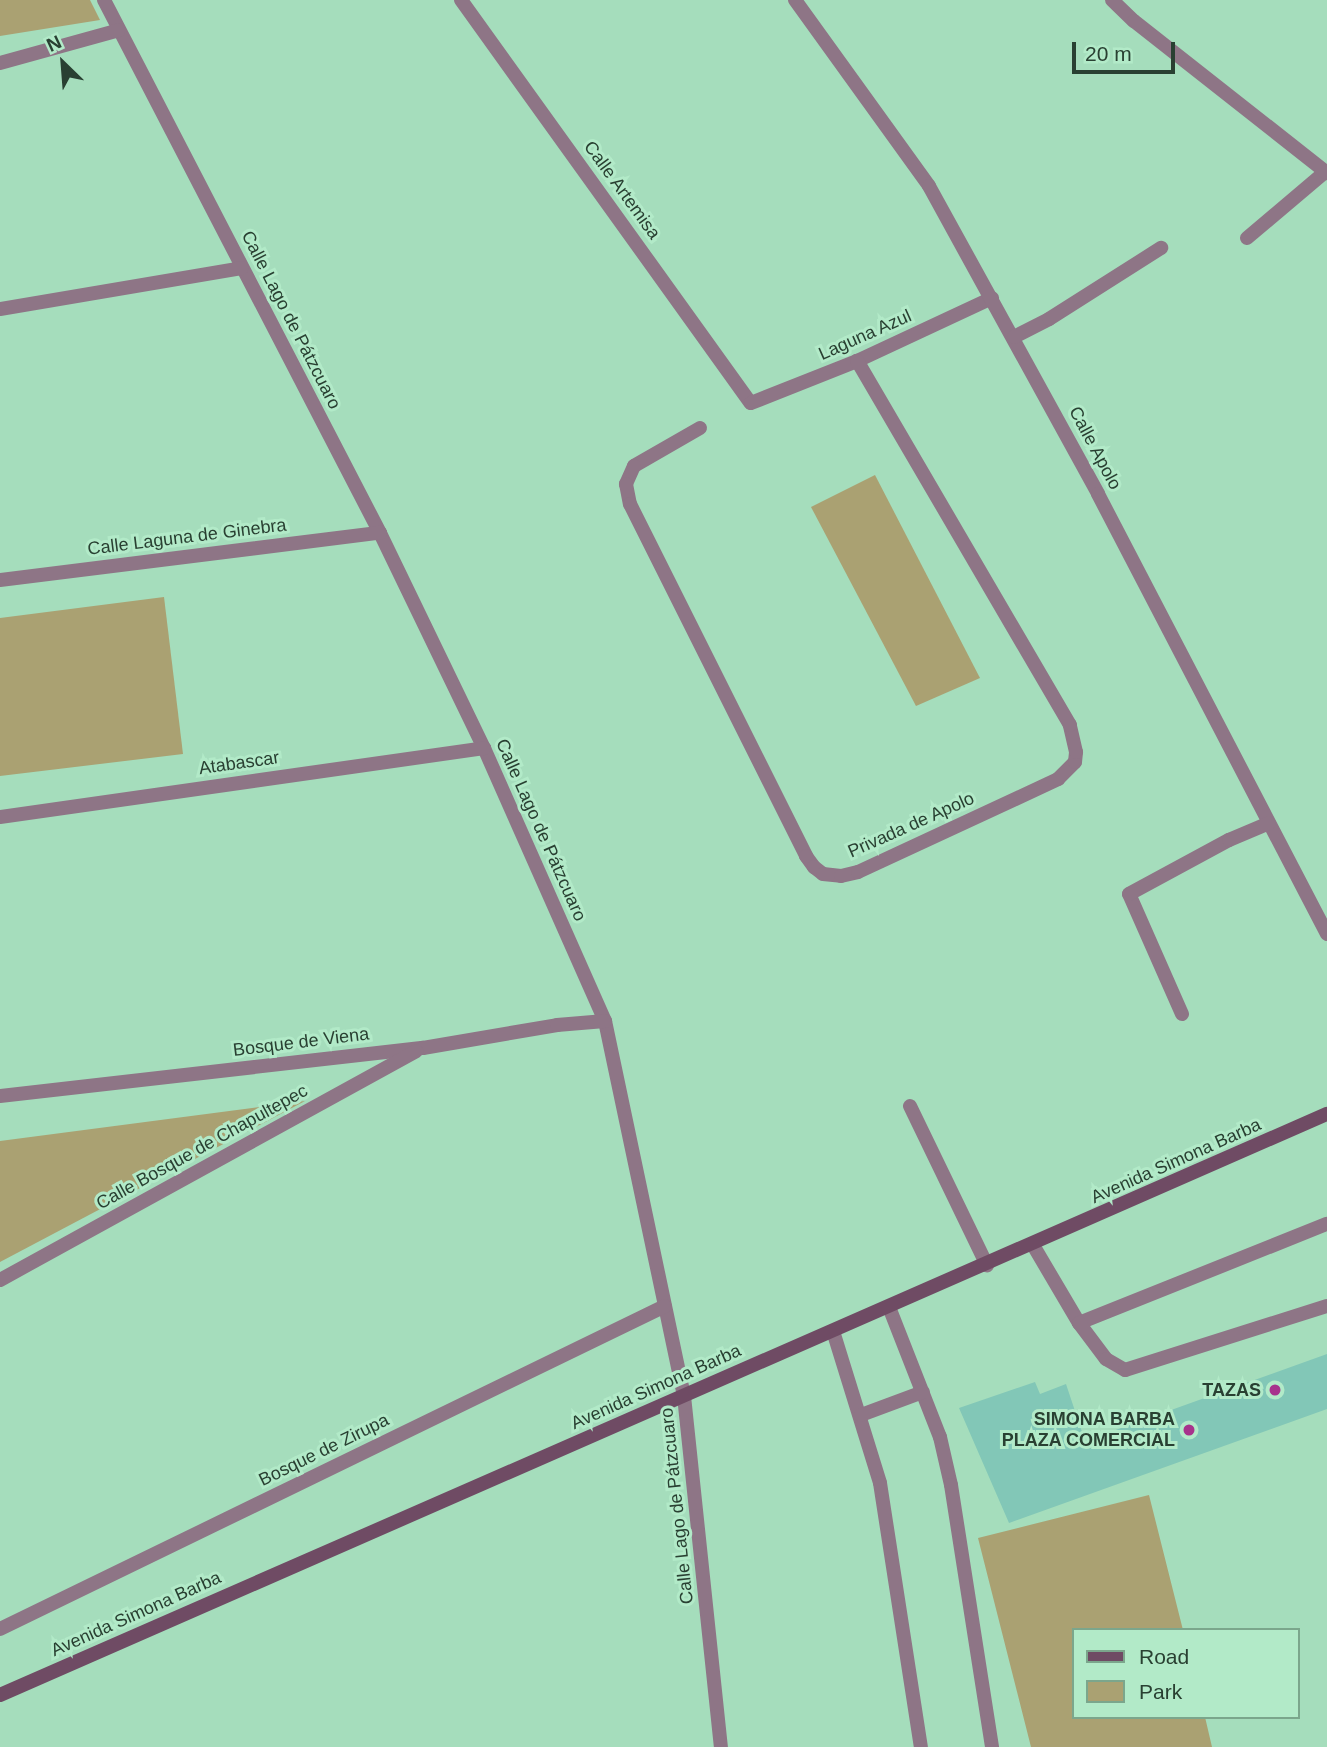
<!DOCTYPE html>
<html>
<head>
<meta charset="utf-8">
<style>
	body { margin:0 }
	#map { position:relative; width:1327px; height:1747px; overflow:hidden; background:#a5ddbc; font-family:Helvetica,sans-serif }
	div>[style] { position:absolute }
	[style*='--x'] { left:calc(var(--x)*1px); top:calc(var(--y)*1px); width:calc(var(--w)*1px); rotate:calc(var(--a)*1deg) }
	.green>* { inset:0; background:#aaa172 }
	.building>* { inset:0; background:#82c7b7 }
	.lane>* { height:14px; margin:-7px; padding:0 7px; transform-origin:7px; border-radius:7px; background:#8e7586 }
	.street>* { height:14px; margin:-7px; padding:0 7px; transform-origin:7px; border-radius:7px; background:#8e7586 }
	.secondary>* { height:14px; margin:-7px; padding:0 7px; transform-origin:7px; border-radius:7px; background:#6f4b64 }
	.dots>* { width:19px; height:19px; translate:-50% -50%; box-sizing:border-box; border:4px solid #b2eac8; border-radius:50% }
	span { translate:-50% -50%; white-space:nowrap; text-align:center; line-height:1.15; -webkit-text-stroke:6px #b2eac8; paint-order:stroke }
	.street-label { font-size:18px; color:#294032 }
	.poi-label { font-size:18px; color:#294032; font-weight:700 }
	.right { translate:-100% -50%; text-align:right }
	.legend { position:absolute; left:1072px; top:1628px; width:228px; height:91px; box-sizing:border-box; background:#b2eac8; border:2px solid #7ba68c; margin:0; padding:9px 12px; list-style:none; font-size:21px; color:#294032 }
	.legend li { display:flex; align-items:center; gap:14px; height:35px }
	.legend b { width:35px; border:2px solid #7ba68c }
	.north { position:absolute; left:28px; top:28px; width:70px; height:70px; -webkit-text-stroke:5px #b2eac8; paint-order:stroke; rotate:335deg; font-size:19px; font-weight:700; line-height:28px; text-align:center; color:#294032 }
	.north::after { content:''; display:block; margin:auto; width:24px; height:32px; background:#294032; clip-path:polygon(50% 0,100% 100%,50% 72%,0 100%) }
	.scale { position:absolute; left:1072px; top:42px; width:103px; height:32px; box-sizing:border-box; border:4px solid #294032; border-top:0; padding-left:9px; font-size:21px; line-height:24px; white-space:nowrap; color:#294032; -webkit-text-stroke:5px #b2eac8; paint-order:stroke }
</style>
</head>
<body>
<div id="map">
	<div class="green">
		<div style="clip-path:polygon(0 0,90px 0,100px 20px,0 36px)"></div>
		<div style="clip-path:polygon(875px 475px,980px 678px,916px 706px,811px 507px)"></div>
		<div style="clip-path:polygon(164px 597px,183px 754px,0 776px,0 618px)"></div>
		<div style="clip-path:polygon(305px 1101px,0 1262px,0 1141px)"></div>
		<div style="clip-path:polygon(1149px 1495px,1183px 1630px,1073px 1630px,1073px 1717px,1205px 1717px,1212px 1747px,1031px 1747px,978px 1538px)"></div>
	</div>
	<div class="building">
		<div style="clip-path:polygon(1327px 1354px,1327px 1409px,1009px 1523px,959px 1408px,1035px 1382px,1040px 1394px,1066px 1384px,1085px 1441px)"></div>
	</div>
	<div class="lane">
		<div style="--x:1247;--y:238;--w:102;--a:-40.2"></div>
		<div style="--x:910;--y:1106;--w:177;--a:64.2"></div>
		<div style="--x:1033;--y:1245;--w:91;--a:59.5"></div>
		<div style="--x:1079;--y:1323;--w:267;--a:-21.8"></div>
		<div style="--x:889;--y:1307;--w:140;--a:68.6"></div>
		<div style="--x:940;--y:1437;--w:49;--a:77.1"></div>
		<div style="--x:951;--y:1485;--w:265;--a:81.1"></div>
		<div style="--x:1079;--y:1323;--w:45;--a:53.1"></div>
		<div style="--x:1106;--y:1359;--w:22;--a:30"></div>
		<div style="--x:1125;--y:1370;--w:212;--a:-17.6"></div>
		<div style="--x:833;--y:1331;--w:159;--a:72.8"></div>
		<div style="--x:880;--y:1483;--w:267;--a:81.2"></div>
		<div style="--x:861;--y:1415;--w:66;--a:-20.4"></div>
	</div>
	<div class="street">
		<div style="--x:104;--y:0;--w:600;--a:62.62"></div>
		<div style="--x:380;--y:533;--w:239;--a:64.2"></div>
		<div style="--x:484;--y:748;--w:299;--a:66.1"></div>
		<div style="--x:605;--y:1021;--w:383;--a:78.1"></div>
		<div style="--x:684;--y:1396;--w:353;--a:84"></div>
		<div style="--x:461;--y:0;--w:496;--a:54.3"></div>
		<div style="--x:751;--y:403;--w:114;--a:-21.6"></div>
		<div style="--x:857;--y:361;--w:149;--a:-25"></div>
		<div style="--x:795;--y:0;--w:229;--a:54.2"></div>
		<div style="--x:929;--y:186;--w:351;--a:61.2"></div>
		<div style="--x:1098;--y:494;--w:496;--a:62.5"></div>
		<div style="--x:1112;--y:0;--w:30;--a:44"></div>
		<div style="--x:1134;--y:21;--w:246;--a:38.2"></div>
		<div style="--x:0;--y:63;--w:123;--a:-15.5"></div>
		<div style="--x:0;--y:309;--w:245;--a:-9.6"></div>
		<div style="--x:1014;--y:337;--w:39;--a:-27"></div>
		<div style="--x:1049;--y:319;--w:133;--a:-32.4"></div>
		<div style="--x:700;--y:428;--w:76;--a:150.1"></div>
		<div style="--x:634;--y:466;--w:20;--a:114"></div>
		<div style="--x:626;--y:484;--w:20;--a:79"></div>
		<div style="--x:630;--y:504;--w:394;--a:63.4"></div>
		<div style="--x:806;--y:856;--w:14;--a:54"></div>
		<div style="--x:814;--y:867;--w:11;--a:38"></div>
		<div style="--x:823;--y:874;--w:18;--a:6"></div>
		<div style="--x:841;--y:876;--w:17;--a:-13"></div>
		<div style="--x:858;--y:872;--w:221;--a:-24.9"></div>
		<div style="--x:1058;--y:779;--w:24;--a:-45"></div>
		<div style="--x:1075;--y:762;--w:10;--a:-84"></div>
		<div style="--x:1076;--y:752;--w:28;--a:-103"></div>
		<div style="--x:1070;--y:725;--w:422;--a:-120.3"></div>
		<div style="--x:0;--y:580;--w:383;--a:-7.1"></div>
		<div style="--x:0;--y:817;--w:489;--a:-8.1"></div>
		<div style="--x:1182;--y:1014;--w:131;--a:-113.8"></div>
		<div style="--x:1129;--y:894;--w:114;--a:-28.4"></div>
		<div style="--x:1229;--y:840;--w:43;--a:-23"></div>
		<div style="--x:0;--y:1096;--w:426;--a:-6.5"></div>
		<div style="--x:423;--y:1048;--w:136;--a:-9.7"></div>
		<div style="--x:557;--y:1025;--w:48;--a:-4.8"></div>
		<div style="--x:0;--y:1280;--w:475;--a:-28.8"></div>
		<div style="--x:0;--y:1629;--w:739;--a:-25.91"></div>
	</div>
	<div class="secondary">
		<div style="--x:0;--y:1695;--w:1449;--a:-23.65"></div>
	</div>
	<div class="dots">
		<div style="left:1275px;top:1390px;background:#a7338c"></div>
		<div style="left:1189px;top:1430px;background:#a7338c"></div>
	</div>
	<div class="street-label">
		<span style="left:622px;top:190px;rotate:54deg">Calle Artemisa</span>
		<span style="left:291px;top:320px;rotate:63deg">Calle Lago de Pátzcuaro</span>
		<span style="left:865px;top:335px;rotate:-24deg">Laguna Azul</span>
		<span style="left:1095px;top:448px;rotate:62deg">Calle Apolo</span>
		<span style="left:187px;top:537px;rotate:-7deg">Calle Laguna de Ginebra</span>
		<span style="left:239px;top:763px;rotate:-8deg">Atabascar</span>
		<span style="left:911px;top:825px;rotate:-24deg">Privada de Apolo</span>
		<span style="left:541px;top:830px;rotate:66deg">Calle Lago de Pátzcuaro</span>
		<span style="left:301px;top:1042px;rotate:-7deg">Bosque de Viena</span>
		<span style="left:202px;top:1147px;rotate:-29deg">Calle Bosque de Chapultepec</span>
		<span style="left:1176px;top:1161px;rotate:-24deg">Avenida Simona Barba</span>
		<span style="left:656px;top:1387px;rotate:-24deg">Avenida Simona Barba</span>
		<span style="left:324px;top:1450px;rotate:-26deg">Bosque de Zirupa</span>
		<span style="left:677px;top:1506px;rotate:-96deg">Calle Lago de Pátzcuaro</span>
		<span style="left:136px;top:1614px;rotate:-24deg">Avenida Simona Barba</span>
	</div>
	<div class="poi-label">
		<span class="right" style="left:1261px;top:1390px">TAZAS</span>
		<span class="right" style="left:1175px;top:1430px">SIMONA BARBA<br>PLAZA COMERCIAL</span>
	</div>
	<ul class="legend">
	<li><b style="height:9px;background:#6f4b64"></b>Road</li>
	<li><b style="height:19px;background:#aaa172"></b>Park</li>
	</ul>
	<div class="north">N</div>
	<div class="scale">20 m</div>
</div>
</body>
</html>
